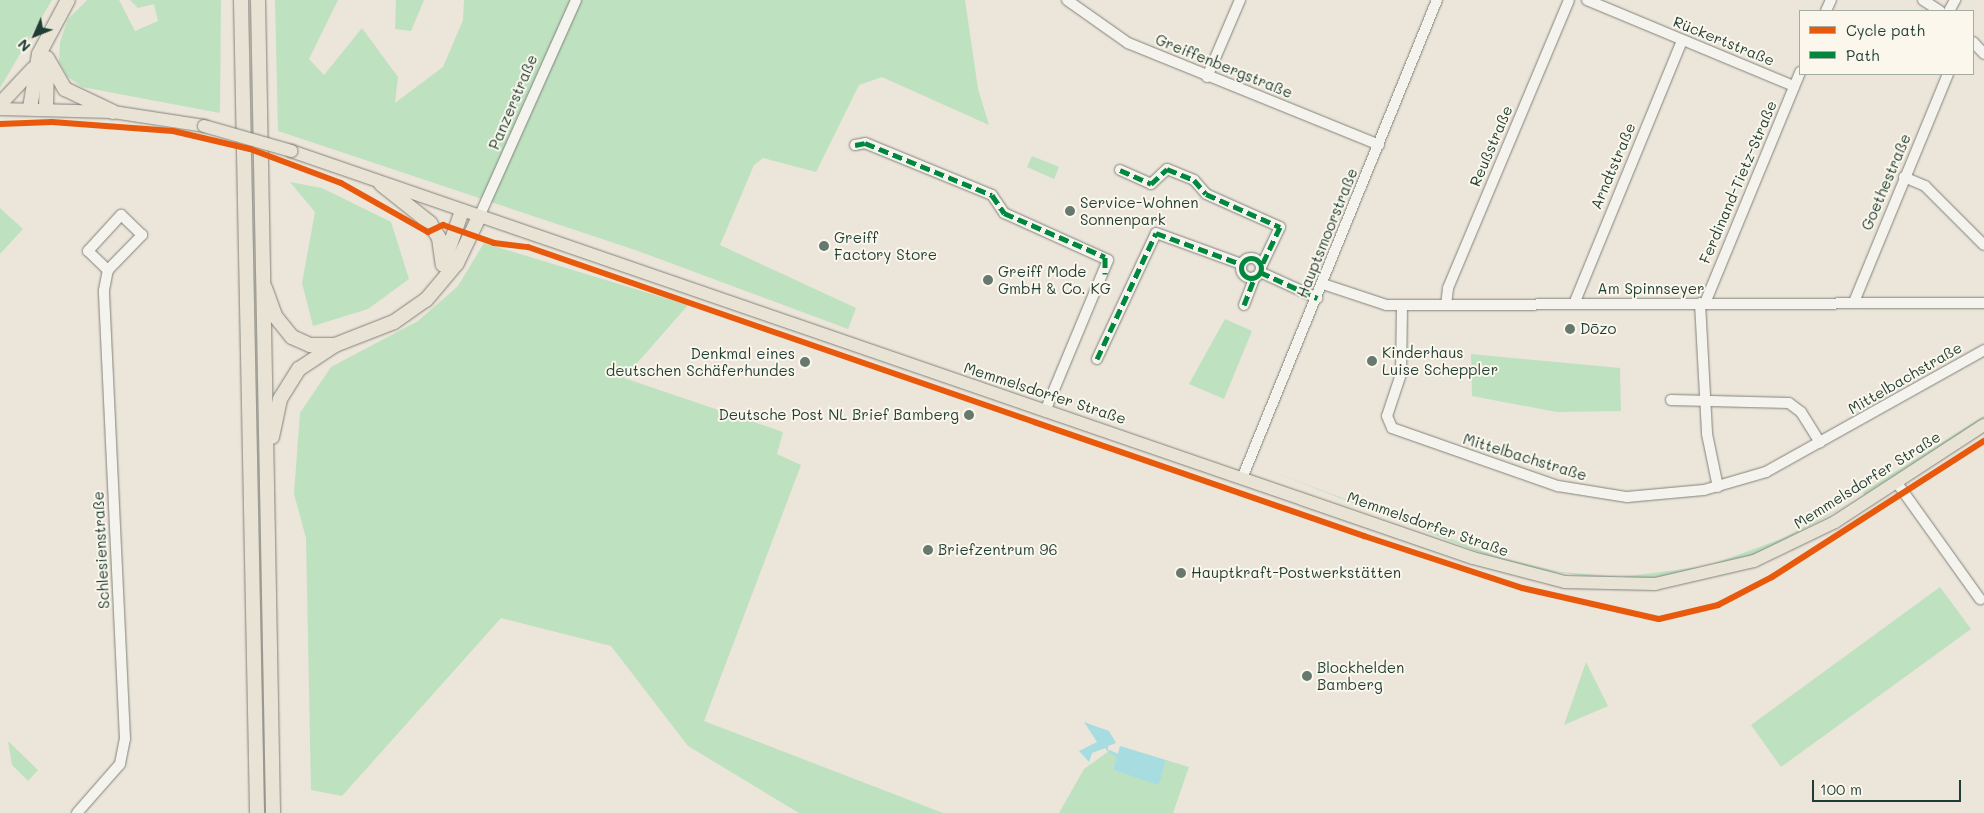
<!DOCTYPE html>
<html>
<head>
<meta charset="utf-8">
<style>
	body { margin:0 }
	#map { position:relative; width:1984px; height:813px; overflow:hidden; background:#ece5da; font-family:Mali,sans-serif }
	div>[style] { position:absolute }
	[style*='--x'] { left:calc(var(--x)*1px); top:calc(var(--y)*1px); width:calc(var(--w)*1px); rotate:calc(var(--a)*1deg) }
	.green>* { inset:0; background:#bee1c0 }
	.water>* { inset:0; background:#a7dde1 }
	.stream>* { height:3px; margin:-1.5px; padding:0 1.5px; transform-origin:1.5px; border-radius:1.5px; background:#a7dde1 }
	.roads { filter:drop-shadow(0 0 1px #81837c) drop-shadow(0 0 1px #81837c) }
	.minor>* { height:10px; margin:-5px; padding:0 5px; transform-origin:5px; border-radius:5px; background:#f4f3ee }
	.minor>.ring { margin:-5px; padding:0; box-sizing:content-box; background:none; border:10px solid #f4f3ee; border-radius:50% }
	.major>* { height:12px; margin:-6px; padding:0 6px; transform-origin:6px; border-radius:6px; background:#e8e3d5 }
	.highway>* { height:14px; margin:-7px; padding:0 7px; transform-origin:7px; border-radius:7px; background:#e8e3d5 }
	.bridges { filter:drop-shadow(0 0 1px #81837c) drop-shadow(0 0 1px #81837c) }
	.major-bridge>* { height:12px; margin:-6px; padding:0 6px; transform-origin:6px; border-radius:6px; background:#e8e3d5 }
	.quiet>* { height:5px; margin-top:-2.5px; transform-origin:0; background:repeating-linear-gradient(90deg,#00873e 0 10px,transparent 0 15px) }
	.quiet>.ring { margin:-2.5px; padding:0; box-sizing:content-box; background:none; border:5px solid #00873e; border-radius:50% }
	.cycleway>* { height:6px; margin:-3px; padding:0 3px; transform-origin:3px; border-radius:3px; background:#e8590c }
	.dots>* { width:14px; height:14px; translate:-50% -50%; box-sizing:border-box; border:2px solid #fbf7ec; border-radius:50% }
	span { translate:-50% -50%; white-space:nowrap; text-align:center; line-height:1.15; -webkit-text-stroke:4px #fbf7ec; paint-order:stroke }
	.street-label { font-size:15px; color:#1f3d34 }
	.poi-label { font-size:15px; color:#1f3d34 }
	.left { translate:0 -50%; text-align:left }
	.right { translate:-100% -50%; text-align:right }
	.legend { position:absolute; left:1799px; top:10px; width:175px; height:65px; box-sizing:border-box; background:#fbf7ec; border:1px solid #a3ada2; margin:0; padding:6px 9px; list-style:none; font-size:15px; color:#1f3d34 }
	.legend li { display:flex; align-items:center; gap:10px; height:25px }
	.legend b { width:25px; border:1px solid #a3ada2 }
	.north { position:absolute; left:10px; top:10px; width:50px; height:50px; -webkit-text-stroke:4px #fbf7ec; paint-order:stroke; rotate:226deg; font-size:14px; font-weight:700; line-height:20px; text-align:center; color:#1f3d34 }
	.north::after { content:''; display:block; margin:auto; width:18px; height:22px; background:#1f3d34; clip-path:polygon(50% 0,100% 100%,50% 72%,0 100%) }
	.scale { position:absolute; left:1812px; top:780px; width:149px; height:22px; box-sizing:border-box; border:2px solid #1f3d34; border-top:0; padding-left:6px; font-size:15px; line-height:18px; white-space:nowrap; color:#1f3d34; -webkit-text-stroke:4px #fbf7ec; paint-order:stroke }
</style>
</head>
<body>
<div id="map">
	<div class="green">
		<div style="clip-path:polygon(0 0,52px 0,0 88px)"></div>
		<div style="clip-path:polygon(87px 0,119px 0,135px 31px,158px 21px,154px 4px,138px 8px,130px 0,221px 0,220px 113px,82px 87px,67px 76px,59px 62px,60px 42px,68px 19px)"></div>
		<div style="clip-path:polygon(275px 0,338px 0,309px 59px,324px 75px,362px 28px,398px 77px,395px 103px,443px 67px,463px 20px,464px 0,965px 0,978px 89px,989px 125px,882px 77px,859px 85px,816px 172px,763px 158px,754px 165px,720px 245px,856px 308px,848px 329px,638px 251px,278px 131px)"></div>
		<div style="clip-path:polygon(396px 0,424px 0,411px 31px,395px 29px)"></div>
		<div style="clip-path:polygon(1032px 156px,1059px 167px,1054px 179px,1027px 167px)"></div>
		<div style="clip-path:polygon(290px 182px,322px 188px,391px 222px,409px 279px,368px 309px,313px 326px,302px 283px,315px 212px)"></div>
		<div style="clip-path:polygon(0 208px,23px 229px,0 254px)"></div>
		<div style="clip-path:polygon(484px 243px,688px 305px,624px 378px,783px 432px,777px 454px,801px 465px,704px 721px,943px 813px,799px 813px,688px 746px,611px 646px,501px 618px,342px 796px,311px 790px,306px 538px,294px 494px,300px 413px,331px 367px,418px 321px,458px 286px)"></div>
		<div style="clip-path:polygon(1225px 319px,1252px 331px,1224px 399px,1189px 384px)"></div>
		<div style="clip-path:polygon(1471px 354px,1620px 368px,1621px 411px,1557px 412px,1472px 396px)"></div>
		<div style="clip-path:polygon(1984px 416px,1984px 418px,1864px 495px,1863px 492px)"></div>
		<div style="clip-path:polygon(1268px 470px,1499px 557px,1560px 572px,1621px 577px,1708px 566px,1781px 539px,1860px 498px,1760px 553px,1725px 564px,1658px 577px,1608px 579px,1532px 569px,1494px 558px)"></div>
		<div style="clip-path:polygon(1940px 587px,1971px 629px,1781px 767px,1751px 725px)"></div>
		<div style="clip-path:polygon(1586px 662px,1608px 706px,1564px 725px)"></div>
		<div style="clip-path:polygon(8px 741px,38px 770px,28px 781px,12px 765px)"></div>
		<div style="clip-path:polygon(1109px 751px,1118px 755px,1113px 770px,1159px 784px,1166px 760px,1189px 767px,1173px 813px,1059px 813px,1084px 769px)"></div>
	</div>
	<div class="water">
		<div style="clip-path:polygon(1084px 722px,1109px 731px,1116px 743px,1108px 746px,1108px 752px,1105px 748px,1092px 753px,1089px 762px,1079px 751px,1097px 742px)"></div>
		<div style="clip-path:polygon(1120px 746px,1166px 760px,1159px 785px,1113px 770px)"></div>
	</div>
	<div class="stream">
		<div style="--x:1109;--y:751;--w:10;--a:24"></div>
	</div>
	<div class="roads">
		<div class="minor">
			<div style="--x:1067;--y:0;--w:75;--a:35.2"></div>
			<div style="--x:1128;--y:43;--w:271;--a:22.1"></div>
			<div style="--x:1587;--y:0;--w:224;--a:22.6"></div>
			<div style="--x:1923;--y:0;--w:20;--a:33"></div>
			<div style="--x:1826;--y:11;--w:12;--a:-66"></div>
			<div style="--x:1949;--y:11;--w:13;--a:-61"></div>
			<div style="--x:1973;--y:42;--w:16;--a:47"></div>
			<div style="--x:1207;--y:77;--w:84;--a:-66.8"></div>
			<div style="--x:855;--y:145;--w:10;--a:-11"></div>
			<div style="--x:865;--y:143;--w:137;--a:22.3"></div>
			<div style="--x:992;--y:195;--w:22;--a:56"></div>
			<div style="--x:1004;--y:213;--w:114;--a:24.3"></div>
			<div style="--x:1108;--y:260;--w:164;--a:112.6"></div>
			<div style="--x:1120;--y:170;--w:34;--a:24"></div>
			<div style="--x:1151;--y:184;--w:22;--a:-43"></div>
			<div style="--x:1167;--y:169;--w:29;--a:22"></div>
			<div style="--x:1194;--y:180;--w:18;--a:49"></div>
			<div style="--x:1206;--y:194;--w:81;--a:24"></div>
			<div style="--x:1280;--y:227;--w:44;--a:115.4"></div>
			<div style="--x:1904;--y:177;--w:23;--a:23"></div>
			<div style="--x:1925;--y:186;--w:83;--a:45"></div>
			<div style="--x:479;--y:217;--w:238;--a:-65.9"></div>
			<div class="ring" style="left:1241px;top:258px;width:10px;height:10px"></div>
			<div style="--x:1260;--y:272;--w:63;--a:24.5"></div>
			<div style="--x:1323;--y:284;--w:66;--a:18.4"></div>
			<div style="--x:1386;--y:305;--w:598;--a:-0.19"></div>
			<div style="--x:1854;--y:302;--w:247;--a:-67.6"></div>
			<div style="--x:1700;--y:303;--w:131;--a:86.9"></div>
			<div style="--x:1707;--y:434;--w:54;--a:78.3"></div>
			<div style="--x:1705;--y:303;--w:250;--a:-67.6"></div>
			<div style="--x:1574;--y:304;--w:284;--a:-67.7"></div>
			<div style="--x:1244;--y:305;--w:30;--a:-69"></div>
			<div style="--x:1402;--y:305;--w:69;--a:90.8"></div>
			<div style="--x:1401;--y:374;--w:44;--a:108.4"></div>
			<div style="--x:1387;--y:416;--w:13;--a:67"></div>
			<div style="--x:1392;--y:428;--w:176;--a:19.3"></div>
			<div style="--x:1558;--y:486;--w:70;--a:9.1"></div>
			<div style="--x:1627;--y:497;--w:77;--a:-5.2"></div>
			<div style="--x:1704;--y:490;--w:65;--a:-16.2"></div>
			<div style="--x:1766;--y:472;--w:250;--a:-29.2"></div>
			<div style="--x:1446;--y:305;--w:17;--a:-83"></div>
			<div style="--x:1448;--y:288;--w:312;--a:-67.2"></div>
			<div style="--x:1097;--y:359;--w:139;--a:-64.9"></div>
			<div style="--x:1156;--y:233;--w:90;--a:20"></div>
			<div style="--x:1671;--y:400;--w:118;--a:1.5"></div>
			<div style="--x:1789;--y:403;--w:15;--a:37"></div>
			<div style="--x:1801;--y:412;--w:36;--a:58"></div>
			<div style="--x:1243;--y:476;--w:514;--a:-67.83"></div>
			<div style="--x:1897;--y:483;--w:143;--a:54.4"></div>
			<div style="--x:77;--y:813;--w:65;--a:-48.7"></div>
			<div style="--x:120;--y:764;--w:25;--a:-79"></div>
			<div style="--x:125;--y:739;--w:449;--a:-92.7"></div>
			<div style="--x:104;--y:290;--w:20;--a:-79"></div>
			<div style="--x:108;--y:270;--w:49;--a:-45.8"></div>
			<div style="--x:142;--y:235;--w:29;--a:-136"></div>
			<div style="--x:121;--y:215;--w:49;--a:132.5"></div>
			<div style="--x:88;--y:251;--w:28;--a:44"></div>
		</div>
		<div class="major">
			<div style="--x:0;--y:109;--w:113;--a:1.5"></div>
			<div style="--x:113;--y:112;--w:92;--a:8.7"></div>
			<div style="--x:291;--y:151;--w:1250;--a:19"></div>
			<div style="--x:1473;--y:558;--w:95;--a:14.6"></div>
			<div style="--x:1565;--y:582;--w:90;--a:1.3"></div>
			<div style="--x:1655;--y:584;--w:102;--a:-13.1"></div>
			<div style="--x:1754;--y:561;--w:90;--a:-25.7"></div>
			<div style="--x:1835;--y:522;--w:178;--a:-33.1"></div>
		</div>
		<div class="highway">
			<div style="--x:241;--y:0;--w:813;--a:88.87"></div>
			<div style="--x:258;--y:0;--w:813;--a:88.94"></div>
			<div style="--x:47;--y:58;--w:36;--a:60"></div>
			<div style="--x:65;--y:89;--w:53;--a:25.6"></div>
			<div style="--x:0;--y:104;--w:48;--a:-46.7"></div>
			<div style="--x:30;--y:108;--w:55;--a:-80.5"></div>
			<div style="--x:39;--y:54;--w:61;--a:-61.8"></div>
			<div style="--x:46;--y:109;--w:45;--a:-88.7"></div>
			<div style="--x:381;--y:184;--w:63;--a:38.5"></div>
			<div style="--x:430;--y:223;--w:17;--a:59"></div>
			<div style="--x:439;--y:238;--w:27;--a:82"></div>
			<div style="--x:444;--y:262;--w:54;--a:-70.6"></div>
			<div style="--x:265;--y:288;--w:30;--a:70"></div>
			<div style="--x:275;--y:316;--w:27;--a:51"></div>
			<div style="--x:292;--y:337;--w:20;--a:24"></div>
			<div style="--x:310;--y:345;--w:25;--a:0"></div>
			<div style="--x:272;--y:437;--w:39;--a:-78"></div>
			<div style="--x:280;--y:399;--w:36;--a:-58"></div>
			<div style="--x:299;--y:369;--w:43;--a:-33.7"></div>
			<div style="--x:335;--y:345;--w:63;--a:-21.3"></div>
			<div style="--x:394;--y:322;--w:39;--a:-35"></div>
			<div style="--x:426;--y:300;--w:48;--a:-50"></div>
			<div style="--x:457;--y:263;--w:51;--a:-64.4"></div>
		</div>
	</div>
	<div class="bridges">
		<div class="major-bridge">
			<div style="--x:204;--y:126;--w:91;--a:16"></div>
		</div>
	</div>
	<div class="quiet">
		<div style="--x:855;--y:145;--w:10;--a:-11"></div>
		<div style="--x:865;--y:143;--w:137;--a:22.3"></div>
		<div style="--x:992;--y:195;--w:22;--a:56"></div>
		<div style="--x:1004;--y:213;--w:110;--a:23.5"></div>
		<div style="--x:1105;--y:257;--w:17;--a:90"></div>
		<div style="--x:1120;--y:170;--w:34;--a:24"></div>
		<div style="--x:1151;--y:184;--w:22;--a:-43"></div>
		<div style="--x:1167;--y:169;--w:29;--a:22"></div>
		<div style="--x:1194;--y:180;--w:18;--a:49"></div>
		<div style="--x:1206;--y:194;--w:81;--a:24"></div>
		<div style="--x:1280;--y:227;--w:44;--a:115.4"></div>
		<div class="ring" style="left:1241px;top:258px;width:15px;height:15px"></div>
		<div style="--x:1260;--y:272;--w:63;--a:24.5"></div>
		<div style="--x:1244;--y:305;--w:30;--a:-69"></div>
		<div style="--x:1097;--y:359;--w:139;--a:-64.9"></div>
		<div style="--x:1156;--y:233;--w:90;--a:20"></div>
	</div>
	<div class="cycleway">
		<div style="--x:0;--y:124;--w:52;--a:-2.2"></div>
		<div style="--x:52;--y:122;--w:121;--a:4.3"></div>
		<div style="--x:173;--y:131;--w:79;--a:13.2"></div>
		<div style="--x:250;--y:149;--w:97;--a:20.5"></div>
		<div style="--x:341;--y:183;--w:100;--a:29.4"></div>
		<div style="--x:428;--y:232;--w:17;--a:-25"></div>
		<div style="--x:443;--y:225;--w:54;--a:19.4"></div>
		<div style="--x:494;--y:243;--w:34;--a:7"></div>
		<div style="--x:528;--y:247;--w:885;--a:19.07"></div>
		<div style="--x:1364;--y:536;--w:166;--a:18.2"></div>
		<div style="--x:1522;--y:588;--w:140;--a:12.8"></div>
		<div style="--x:1659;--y:619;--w:61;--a:-13.3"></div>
		<div style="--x:1718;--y:605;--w:61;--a:-27.4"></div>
		<div style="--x:1772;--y:577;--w:252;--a:-32.7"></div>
	</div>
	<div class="dots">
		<div style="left:1070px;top:211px;background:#67786e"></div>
		<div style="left:824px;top:246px;background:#67786e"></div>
		<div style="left:988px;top:280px;background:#67786e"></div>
		<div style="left:1570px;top:329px;background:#67786e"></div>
		<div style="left:1372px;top:361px;background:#67786e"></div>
		<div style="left:805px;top:362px;background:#67786e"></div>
		<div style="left:969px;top:415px;background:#67786e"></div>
		<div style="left:928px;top:550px;background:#67786e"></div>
		<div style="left:1181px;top:573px;background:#67786e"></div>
		<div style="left:1307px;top:676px;background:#67786e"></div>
	</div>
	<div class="street-label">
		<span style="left:1724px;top:41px;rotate:22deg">Rückertstraße</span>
		<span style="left:1224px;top:66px;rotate:22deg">Greiffenbergstraße</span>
		<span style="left:513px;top:102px;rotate:-67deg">Panzerstraße</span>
		<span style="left:1491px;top:146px;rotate:-67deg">Reußstraße</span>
		<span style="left:1613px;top:166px;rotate:-67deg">Arndtstraße</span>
		<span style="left:1738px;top:182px;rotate:-67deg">Ferdinand-Tietz-Straße</span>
		<span style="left:1886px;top:182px;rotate:-67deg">Goethestraße</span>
		<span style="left:1327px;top:233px;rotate:-68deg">Hauptsmoorstraße</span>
		<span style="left:1651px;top:289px">Am Spinnseyer</span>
		<span style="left:1905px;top:378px;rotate:-30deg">Mittelbachstraße</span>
		<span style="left:1045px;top:393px;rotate:18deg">Memmelsdorfer Straße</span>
		<span style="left:1525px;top:457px;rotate:17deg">Mittelbachstraße</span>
		<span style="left:1867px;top:480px;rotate:-32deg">Memmelsdorfer Straße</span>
		<span style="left:1428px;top:524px;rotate:19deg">Memmelsdorfer Straße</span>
		<span style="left:101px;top:550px;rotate:-93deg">Schlesienstraße</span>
	</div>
	<div class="poi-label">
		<span class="left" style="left:1080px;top:211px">Service-Wohnen<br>Sonnenpark</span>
		<span class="left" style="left:834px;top:246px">Greiff<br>Factory Store</span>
		<span class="left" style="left:998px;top:280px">Greiff Mode<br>GmbH &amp; Co. KG</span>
		<span class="left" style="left:1580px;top:329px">Dōzo</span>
		<span class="left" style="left:1382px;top:361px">Kinderhaus<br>Luise Scheppler</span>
		<span class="right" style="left:795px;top:362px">Denkmal eines<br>deutschen Schäferhundes</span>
		<span class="right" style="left:959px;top:415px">Deutsche Post NL Brief Bamberg</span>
		<span class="left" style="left:938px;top:550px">Briefzentrum 96</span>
		<span class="left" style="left:1191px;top:573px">Hauptkraft-Postwerkstätten</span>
		<span class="left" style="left:1317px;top:676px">Blockhelden<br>Bamberg</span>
	</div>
	<ul class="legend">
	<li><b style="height:6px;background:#e8590c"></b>Cycle path</li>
	<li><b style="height:6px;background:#00873e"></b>Path</li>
	</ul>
	<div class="north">N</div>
	<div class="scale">100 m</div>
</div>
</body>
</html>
